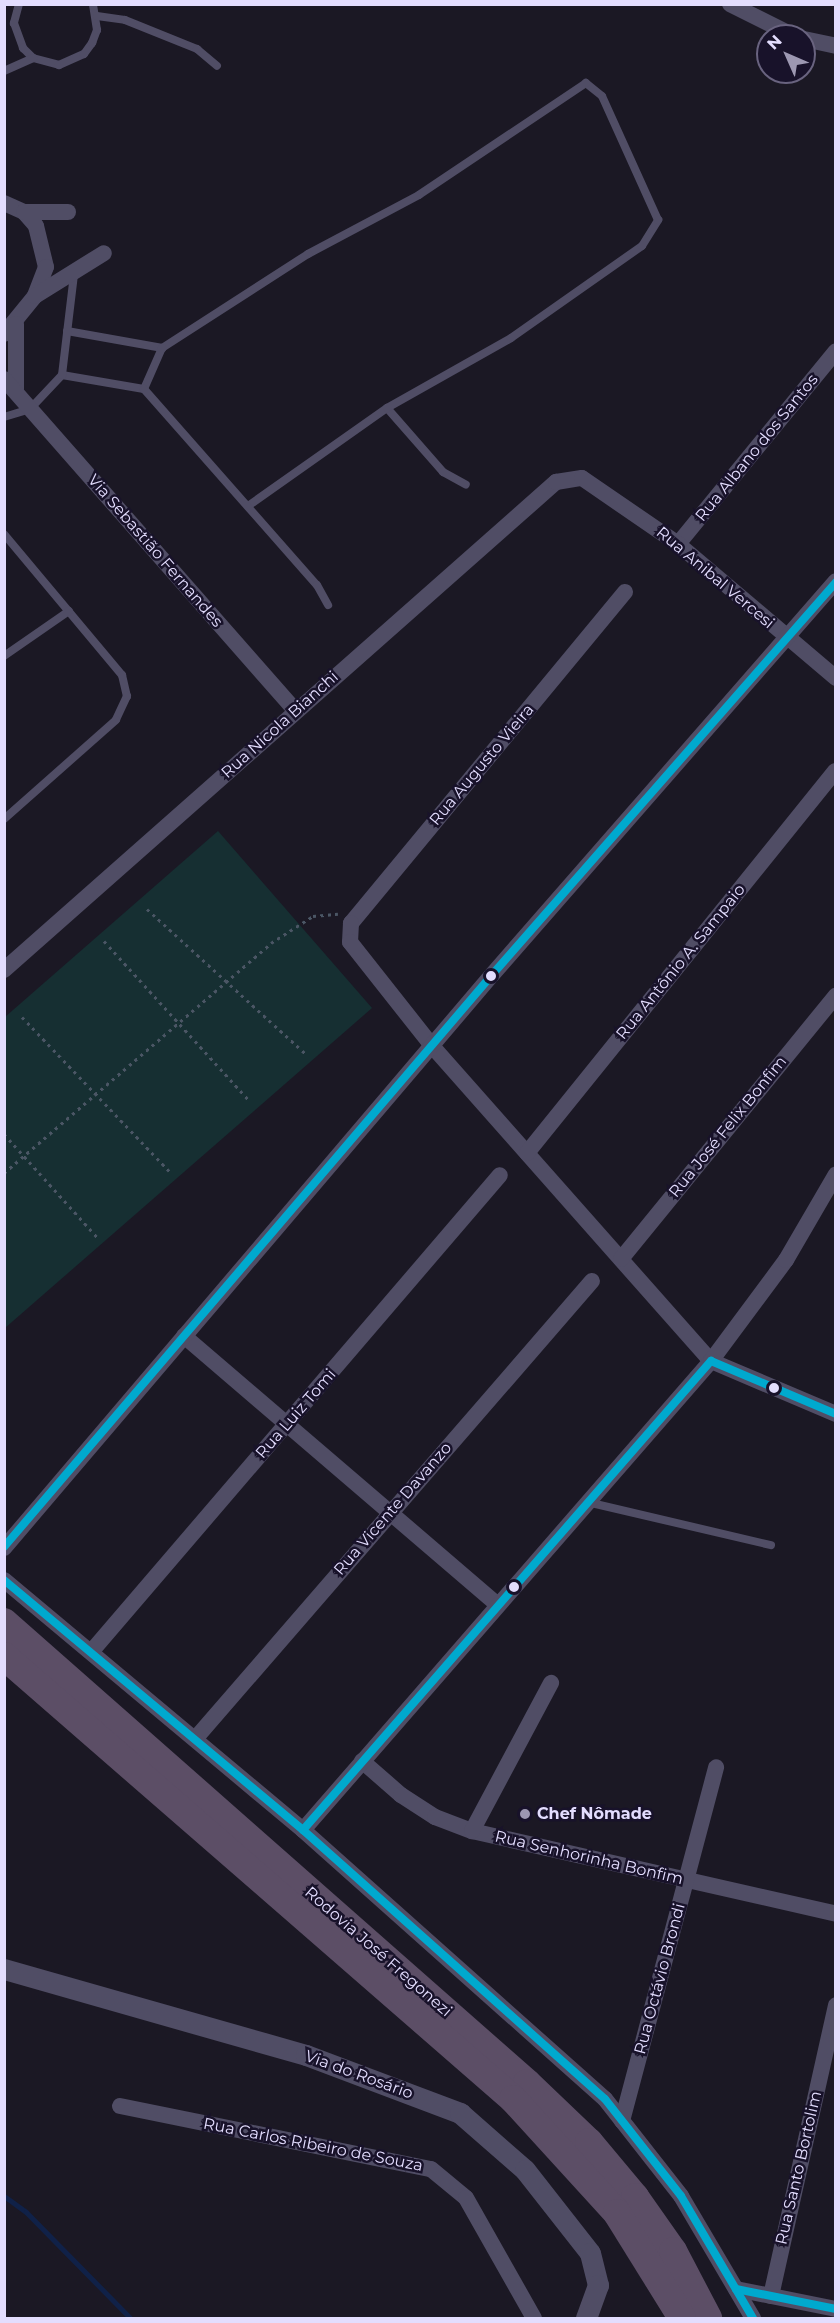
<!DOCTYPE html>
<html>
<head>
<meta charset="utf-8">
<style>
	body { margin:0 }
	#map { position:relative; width:840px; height:2323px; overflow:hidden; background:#1b1824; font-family:Montserrat,sans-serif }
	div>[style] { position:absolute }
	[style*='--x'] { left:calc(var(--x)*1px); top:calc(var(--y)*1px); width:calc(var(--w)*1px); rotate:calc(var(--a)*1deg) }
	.green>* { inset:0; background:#162f32 }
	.stream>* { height:5px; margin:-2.5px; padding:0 2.5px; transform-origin:2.5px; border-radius:2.5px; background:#102148 }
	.path>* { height:3px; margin-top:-1.5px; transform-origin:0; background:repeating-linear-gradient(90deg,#4b5665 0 3px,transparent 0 7.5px) }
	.service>* { height:8px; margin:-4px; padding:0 4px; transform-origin:4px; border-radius:4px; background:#504d65 }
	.minor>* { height:16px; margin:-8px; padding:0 8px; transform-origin:8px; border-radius:8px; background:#504d65 }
	.tertiary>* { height:21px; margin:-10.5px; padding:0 10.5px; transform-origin:10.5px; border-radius:10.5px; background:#504d65 }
	.trunk>* { height:28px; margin:-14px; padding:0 14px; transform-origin:14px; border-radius:14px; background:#5c4e66 }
	.bus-1>* { height:8px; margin:-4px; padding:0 4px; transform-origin:4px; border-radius:4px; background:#00a9ce }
	.dots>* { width:16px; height:16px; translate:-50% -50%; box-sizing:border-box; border:3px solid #18122a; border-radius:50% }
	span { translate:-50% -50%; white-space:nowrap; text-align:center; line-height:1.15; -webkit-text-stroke:5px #18122a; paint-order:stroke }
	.street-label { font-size:16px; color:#e3ddfe }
	.poi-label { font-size:16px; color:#e3ddfe; font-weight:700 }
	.left { translate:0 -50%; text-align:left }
	.frame { position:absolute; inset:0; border:6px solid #e3ddfe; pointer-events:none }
	.north { position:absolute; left:756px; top:24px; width:60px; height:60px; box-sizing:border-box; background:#18122a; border:2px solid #69637f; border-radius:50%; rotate:315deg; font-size:16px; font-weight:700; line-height:24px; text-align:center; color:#e3ddfe }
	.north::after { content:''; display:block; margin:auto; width:21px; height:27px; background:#9d98b2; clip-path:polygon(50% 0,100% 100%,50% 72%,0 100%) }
</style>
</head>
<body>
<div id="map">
	<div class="green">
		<div style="clip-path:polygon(218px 831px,372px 1008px,5px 1328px,5px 1017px)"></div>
	</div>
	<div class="stream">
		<div style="--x:4;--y:2196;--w:27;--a:36"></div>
		<div style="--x:26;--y:2212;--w:148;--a:45.5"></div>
	</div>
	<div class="path">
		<div style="--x:147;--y:909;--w:215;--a:42.4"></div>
		<div style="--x:104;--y:941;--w:214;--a:47.7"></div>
		<div style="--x:22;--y:1017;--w:213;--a:46.3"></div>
		<div style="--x:4;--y:1134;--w:139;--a:47.9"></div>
		<div style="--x:4;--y:1173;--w:352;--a:-40.7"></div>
		<div style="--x:271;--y:943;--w:50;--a:-32.7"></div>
		<div style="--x:313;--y:916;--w:25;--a:-5"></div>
	</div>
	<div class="service">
		<div style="--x:19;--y:4;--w:20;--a:105"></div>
		<div style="--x:14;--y:23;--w:27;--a:70"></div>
		<div style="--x:23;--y:48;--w:14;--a:45"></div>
		<div style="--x:33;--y:58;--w:27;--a:15"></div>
		<div style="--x:59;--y:65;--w:27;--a:-24"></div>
		<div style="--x:84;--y:54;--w:14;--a:-54"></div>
		<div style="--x:92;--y:43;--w:14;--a:-69"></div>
		<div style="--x:97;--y:30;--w:26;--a:-99"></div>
		<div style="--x:97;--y:16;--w:28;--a:8"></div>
		<div style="--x:125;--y:20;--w:78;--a:21.9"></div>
		<div style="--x:197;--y:49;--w:26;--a:40"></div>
		<div style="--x:4;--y:71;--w:32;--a:-24"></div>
		<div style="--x:67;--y:331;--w:97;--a:10.1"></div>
		<div style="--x:62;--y:375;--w:83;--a:9.7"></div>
		<div style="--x:387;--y:408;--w:85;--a:48.8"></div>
		<div style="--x:443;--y:472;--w:26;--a:29"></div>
		<div style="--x:4;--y:417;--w:27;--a:-17"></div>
		<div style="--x:30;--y:409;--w:47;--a:-46.7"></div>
		<div style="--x:62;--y:375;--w:102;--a:-83.2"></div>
		<div style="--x:248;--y:506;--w:170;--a:-35.2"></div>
		<div style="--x:387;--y:408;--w:142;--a:-29.4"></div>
		<div style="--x:511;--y:338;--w:160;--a:-35.1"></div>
		<div style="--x:642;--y:246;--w:31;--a:-58"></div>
		<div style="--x:658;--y:220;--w:136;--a:-114.3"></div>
		<div style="--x:602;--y:96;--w:21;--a:-141"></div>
		<div style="--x:586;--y:83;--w:201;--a:146.2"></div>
		<div style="--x:419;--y:195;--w:126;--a:152"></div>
		<div style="--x:308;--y:254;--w:174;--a:147.2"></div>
		<div style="--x:162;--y:348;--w:45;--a:113.7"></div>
		<div style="--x:144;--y:389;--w:261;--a:48.6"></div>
		<div style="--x:317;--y:585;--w:23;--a:61"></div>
		<div style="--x:4;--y:534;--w:184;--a:50.1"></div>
		<div style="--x:122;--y:675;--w:22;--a:77"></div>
		<div style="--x:127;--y:696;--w:26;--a:115"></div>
		<div style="--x:116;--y:720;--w:149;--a:138.5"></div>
		<div style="--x:4;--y:656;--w:79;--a:-34.7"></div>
		<div style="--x:587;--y:1502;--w:189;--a:13.2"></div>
	</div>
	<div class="minor">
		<div style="--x:730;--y:4;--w:72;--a:26.6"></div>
		<div style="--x:804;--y:39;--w:33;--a:12"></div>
		<div style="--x:4;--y:203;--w:22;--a:24"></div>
		<div style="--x:24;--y:212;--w:18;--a:49"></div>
		<div style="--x:36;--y:226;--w:42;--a:76.3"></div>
		<div style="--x:46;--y:267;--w:31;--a:111"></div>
		<div style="--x:35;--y:296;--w:49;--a:129.2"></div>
		<div style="--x:24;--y:212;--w:44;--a:0"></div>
		<div style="--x:35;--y:296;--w:81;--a:-31.9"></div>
		<div style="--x:16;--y:324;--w:65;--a:90"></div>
		<div style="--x:4;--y:379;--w:442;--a:48.7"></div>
		<div style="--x:678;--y:544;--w:249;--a:-50.7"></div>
		<div style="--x:625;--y:592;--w:430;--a:129.6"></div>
		<div style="--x:351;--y:923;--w:19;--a:93"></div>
		<div style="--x:350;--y:942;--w:134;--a:51.7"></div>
		<div style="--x:433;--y:1047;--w:419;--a:48.5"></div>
		<div style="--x:711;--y:1361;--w:136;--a:23"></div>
		<div style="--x:4;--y:970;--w:737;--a:-41.48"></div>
		<div style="--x:556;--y:482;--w:26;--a:-9"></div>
		<div style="--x:582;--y:478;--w:116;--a:34.5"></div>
		<div style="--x:678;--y:544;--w:207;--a:40.3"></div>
		<div style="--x:527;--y:1153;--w:491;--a:-51.1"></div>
		<div style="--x:621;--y:1259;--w:340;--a:-50.8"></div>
		<div style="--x:184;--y:1336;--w:411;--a:40.6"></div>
		<div style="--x:4;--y:1548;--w:751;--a:-49.59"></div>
		<div style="--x:491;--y:976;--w:524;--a:-48.87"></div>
		<div style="--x:4;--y:1580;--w:390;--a:39.9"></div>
		<div style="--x:303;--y:1830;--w:404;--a:41.7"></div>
		<div style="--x:605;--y:2099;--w:123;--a:51.9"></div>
		<div style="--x:681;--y:2196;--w:142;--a:59.5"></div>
		<div style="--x:91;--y:1652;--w:628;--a:-49.39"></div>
		<div style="--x:195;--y:1739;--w:606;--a:-49.08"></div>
		<div style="--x:362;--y:1761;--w:52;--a:41.1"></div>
		<div style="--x:401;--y:1795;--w:40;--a:32.9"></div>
		<div style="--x:435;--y:1817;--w:40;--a:21"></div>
		<div style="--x:472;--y:1831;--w:373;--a:12.8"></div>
		<div style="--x:303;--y:1830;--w:622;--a:-48.98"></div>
		<div style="--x:711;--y:1361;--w:126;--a:-53.4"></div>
		<div style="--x:786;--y:1260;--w:99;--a:-59.8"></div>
		<div style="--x:472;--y:1831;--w:168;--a:-61.9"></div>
		<div style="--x:120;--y:2106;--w:317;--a:11.5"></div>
		<div style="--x:431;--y:2169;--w:45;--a:39.6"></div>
		<div style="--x:466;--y:2198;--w:138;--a:60.5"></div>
		<div style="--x:622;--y:2121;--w:366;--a:-75.1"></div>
		<div style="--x:736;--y:2289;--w:102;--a:11.3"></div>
		<div style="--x:771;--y:2296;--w:298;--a:-77.4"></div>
	</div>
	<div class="tertiary">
		<div style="--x:4;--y:1969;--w:314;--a:15.9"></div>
		<div style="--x:306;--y:2055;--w:165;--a:20.6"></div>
		<div style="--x:460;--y:2113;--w:86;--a:41.2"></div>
		<div style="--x:525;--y:2170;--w:105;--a:51.9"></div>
		<div style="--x:590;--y:2253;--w:33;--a:76"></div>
		<div style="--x:598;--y:2285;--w:35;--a:110"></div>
	</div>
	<div class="trunk">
		<div style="--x:4;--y:1622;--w:697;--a:41.39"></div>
		<div style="--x:527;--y:2083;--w:86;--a:43.6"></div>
		<div style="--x:589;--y:2142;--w:72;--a:50.1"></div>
		<div style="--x:635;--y:2197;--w:66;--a:54.9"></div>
		<div style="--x:673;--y:2251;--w:76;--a:62.4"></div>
		<div style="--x:4;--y:1656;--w:675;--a:41.03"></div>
		<div style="--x:513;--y:2099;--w:154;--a:47.6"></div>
		<div style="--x:617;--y:2213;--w:123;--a:58.2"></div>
	</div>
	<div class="bus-1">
		<div style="--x:4;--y:1547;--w:750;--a:-49.54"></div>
		<div style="--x:491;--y:976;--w:524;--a:-48.79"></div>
		<div style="--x:4;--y:1580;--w:390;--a:39.9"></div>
		<div style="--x:303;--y:1830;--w:404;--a:41.7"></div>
		<div style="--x:605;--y:2099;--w:123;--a:51.9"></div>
		<div style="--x:681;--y:2196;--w:142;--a:59.5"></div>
		<div style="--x:303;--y:1830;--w:622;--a:-48.98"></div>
		<div style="--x:711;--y:1361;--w:136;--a:23"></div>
		<div style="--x:736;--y:2289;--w:102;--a:11.3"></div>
	</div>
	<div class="dots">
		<div style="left:491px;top:976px;background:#e3ddfe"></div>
		<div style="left:774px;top:1388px;background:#e3ddfe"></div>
		<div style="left:514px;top:1587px;background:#e3ddfe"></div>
		<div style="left:525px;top:1814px;background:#9d98b2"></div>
	</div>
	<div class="street-label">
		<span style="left:757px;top:448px;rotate:-51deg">Rua Albano dos Santos</span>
		<span style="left:155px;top:551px;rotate:49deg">Via Sebastião Fernandes</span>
		<span style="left:715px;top:578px;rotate:40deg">Rua Anibal Vercesi</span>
		<span style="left:280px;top:725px;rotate:-42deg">Rua Nicola Bianchi</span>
		<span style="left:482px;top:765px;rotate:-50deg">Rua Augusto Vieira</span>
		<span style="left:681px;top:962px;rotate:-51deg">Rua Antônio A. Sampaio</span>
		<span style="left:728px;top:1127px;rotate:-51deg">Rua José Felix Bonfim</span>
		<span style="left:296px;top:1414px;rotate:-49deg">Rua Luiz Tomi</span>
		<span style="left:393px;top:1509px;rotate:-49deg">Rua Vicente Davanzo</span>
		<span style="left:589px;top:1858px;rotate:13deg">Rua Senhorinha Bonfim</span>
		<span style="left:378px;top:1952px;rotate:41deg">Rodovia José Fregonezi</span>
		<span style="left:660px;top:1979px;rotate:-75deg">Rua Octávio Brondi</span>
		<span style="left:359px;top:2075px;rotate:20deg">Via do Rosário</span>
		<span style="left:313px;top:2145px;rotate:11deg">Rua Carlos Ribeiro de Souza</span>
		<span style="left:799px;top:2168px;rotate:-77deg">Rua Santo Bortolim</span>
	</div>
	<div class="poi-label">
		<span class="left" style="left:537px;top:1814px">Chef Nômade</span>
	</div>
	<div class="frame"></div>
	<div class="north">N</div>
</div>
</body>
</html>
